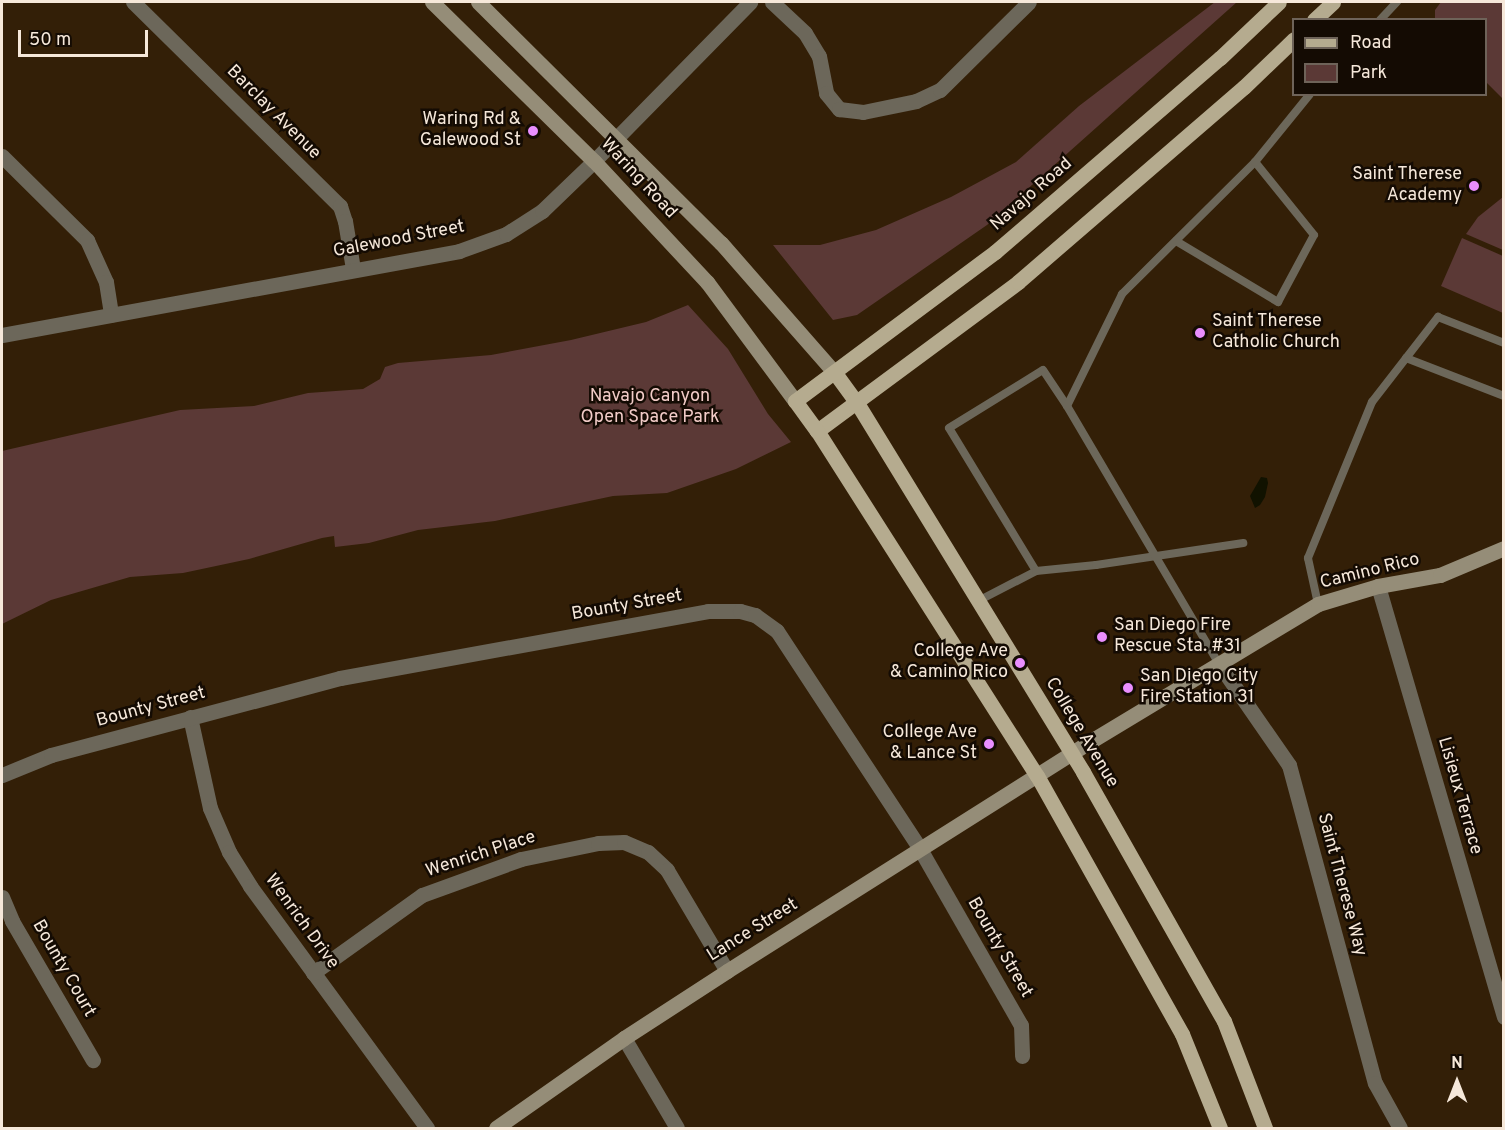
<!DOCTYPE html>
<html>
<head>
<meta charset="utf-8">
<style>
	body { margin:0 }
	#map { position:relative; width:1505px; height:1130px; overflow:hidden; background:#331f07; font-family:Overpass,sans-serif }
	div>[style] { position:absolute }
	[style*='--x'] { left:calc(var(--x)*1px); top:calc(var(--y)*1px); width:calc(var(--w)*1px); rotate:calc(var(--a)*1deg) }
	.green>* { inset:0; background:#5b3936 }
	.water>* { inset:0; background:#111200 }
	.lane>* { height:8px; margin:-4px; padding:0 4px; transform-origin:4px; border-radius:4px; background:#6c675a }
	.street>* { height:15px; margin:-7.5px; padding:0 7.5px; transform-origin:7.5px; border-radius:7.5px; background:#6c675a }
	.secondary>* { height:15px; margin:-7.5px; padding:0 7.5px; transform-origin:7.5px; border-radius:7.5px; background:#958d78 }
	.primary>* { height:15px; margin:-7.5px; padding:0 7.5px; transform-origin:7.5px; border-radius:7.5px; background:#b5ab8f }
	.dots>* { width:16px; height:16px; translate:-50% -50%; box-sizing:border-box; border:3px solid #140b03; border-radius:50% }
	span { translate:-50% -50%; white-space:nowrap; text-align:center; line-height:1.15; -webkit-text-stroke:5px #140b03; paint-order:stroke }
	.street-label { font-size:18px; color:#f6e8da }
	.poi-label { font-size:18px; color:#f6e8da }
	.right { translate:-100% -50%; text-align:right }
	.left { translate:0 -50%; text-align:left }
	.park-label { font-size:18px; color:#f2ccc8 }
	.frame { position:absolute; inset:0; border:3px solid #f6e8da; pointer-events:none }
	.legend { position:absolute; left:1292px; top:18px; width:195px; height:78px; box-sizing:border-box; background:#140b03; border:2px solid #6e6359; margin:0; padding:8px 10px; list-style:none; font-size:18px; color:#f6e8da }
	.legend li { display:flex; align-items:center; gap:12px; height:30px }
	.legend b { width:30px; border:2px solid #6e6359 }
	.north { position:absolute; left:1427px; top:1052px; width:60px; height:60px; -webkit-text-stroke:4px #140b03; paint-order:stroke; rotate:0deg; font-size:16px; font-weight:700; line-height:24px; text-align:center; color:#f6e8da }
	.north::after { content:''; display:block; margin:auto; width:21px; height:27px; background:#f6e8da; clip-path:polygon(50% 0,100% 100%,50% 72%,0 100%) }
	.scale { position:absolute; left:18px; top:30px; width:130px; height:27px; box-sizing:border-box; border:3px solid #f6e8da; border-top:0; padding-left:8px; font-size:18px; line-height:21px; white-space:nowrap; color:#f6e8da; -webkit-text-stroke:4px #140b03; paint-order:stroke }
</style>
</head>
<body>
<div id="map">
	<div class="green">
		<div style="clip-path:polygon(1215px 2px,1237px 2px,987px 225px,857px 315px,833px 320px,773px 245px,820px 245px,876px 230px,951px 197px,1016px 162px,1079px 106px)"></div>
		<div style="clip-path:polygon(1441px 2px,1503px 2px,1503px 99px,1486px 82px,1486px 20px,1435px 19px,1435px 10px)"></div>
		<div style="clip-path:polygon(1503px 197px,1503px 250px,1466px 234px,1478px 217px)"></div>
		<div style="clip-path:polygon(1462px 238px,1503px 256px,1503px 313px,1441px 286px)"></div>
		<div style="clip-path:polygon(688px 305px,728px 349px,768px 414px,791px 442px,736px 469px,667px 493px,613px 496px,495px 521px,418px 530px,369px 543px,335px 547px,334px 536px,322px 538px,249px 559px,183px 573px,130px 577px,51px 600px,2px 624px,2px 451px,180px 410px,254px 406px,308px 393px,363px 389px,380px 379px,385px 367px,398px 363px,491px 355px,571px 340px,646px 322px)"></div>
	</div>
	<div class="water">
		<div style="clip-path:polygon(1261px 477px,1267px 478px,1268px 483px,1265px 497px,1260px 505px,1255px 508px,1250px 496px)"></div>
	</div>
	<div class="lane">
		<div style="--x:1380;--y:20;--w:25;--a:-47"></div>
		<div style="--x:1176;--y:241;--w:119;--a:30.9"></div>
		<div style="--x:1278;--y:302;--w:76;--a:-61.8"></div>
		<div style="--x:1314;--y:235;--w:94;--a:-128.9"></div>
		<div style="--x:1406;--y:358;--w:105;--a:21.2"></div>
		<div style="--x:1036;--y:571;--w:167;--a:-121.3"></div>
		<div style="--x:949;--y:428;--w:110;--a:-31.7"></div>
		<div style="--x:1043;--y:370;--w:43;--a:56.3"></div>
		<div style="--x:978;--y:601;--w:65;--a:-27.3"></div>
		<div style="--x:1036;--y:571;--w:60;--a:-5.7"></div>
		<div style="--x:1096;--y:565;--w:149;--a:-8.5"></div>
		<div style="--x:1318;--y:604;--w:47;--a:-102.3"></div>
		<div style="--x:1308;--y:558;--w:169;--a:-67.7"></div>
		<div style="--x:1372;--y:402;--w:108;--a:-52.2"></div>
		<div style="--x:1438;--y:317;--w:71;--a:21.5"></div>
		<div style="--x:1219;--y:664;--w:299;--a:-120.5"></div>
		<div style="--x:1067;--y:406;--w:125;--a:-63.8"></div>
		<div style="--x:1122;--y:294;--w:187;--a:-44.8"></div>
		<div style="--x:1255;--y:162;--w:87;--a:-51"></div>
	</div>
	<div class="street">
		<div style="--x:133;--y:2;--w:291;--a:44.6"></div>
		<div style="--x:340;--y:206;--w:16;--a:72"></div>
		<div style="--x:345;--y:221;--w:49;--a:80.5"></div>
		<div style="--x:772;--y:2;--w:45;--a:43.2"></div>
		<div style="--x:805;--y:33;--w:27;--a:59"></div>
		<div style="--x:819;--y:56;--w:38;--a:79"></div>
		<div style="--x:826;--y:93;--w:21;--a:51"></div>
		<div style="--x:839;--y:109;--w:24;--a:7"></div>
		<div style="--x:863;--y:112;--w:54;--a:-11.7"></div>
		<div style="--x:916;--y:101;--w:26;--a:-25"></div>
		<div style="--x:940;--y:90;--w:125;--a:-44.7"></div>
		<div style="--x:2;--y:156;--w:120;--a:44.7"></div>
		<div style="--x:87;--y:240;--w:46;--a:65.7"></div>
		<div style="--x:106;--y:282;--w:33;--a:81"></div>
		<div style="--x:2;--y:335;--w:465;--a:-10.4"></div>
		<div style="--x:459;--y:251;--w:50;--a:-19.9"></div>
		<div style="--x:506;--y:234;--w:43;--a:-32.6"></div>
		<div style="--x:542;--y:211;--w:72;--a:-43.9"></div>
		<div style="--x:594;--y:161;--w:223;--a:-45.5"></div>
		<div style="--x:1378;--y:586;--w:449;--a:73.7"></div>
		<div style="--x:1219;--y:664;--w:123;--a:55.3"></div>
		<div style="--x:1289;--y:765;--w:329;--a:74.9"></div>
		<div style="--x:1375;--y:1083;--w:51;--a:60.9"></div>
		<div style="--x:190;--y:717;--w:93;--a:77.6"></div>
		<div style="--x:210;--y:808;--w:48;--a:66.6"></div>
		<div style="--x:229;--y:852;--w:40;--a:58"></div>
		<div style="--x:250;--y:886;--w:300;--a:53.8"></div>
		<div style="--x:2;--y:775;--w:53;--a:-22.2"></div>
		<div style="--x:51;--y:755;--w:299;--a:-14.9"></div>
		<div style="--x:340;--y:678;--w:374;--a:-10.3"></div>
		<div style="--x:708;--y:611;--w:32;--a:0"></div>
		<div style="--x:740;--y:611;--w:16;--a:15"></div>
		<div style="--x:755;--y:615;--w:27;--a:36"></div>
		<div style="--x:777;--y:631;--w:261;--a:56.7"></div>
		<div style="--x:920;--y:849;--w:203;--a:60.2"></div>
		<div style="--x:1021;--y:1025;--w:31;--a:88"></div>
		<div style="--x:2;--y:897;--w:26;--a:67"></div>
		<div style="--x:12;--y:921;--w:161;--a:59.8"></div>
		<div style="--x:313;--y:973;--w:134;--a:-35.6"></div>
		<div style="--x:422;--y:895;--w:105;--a:-20"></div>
		<div style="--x:521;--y:859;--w:79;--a:-11.7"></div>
		<div style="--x:598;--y:843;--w:26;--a:-2"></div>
		<div style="--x:624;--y:842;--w:26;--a:23"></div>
		<div style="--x:648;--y:852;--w:26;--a:43"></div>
		<div style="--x:667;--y:870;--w:117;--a:59.3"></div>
		<div style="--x:624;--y:1038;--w:104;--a:59.5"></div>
	</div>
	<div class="secondary">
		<div style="--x:432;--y:2;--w:227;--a:44.5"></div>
		<div style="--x:594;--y:161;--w:166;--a:47"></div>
		<div style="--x:707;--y:282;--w:148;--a:53.5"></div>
		<div style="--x:478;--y:2;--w:342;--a:44.8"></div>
		<div style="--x:721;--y:243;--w:173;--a:48.8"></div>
		<div style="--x:496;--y:1128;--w:156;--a:-35.1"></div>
		<div style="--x:624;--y:1038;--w:123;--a:-33"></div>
		<div style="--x:727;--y:971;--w:425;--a:-32.3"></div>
		<div style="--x:1086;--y:744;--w:271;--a:-31.1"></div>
		<div style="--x:1318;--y:604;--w:63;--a:-16.7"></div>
		<div style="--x:1378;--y:586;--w:63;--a:-10.1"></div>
		<div style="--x:1440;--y:575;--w:69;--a:-22.9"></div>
	</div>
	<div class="primary">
		<div style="--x:1314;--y:20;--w:26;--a:-43"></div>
		<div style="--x:835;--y:373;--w:37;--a:54"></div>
		<div style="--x:857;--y:403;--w:433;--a:58.5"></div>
		<div style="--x:1083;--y:772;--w:286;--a:60.5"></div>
		<div style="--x:1224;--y:1021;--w:115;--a:69"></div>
		<div style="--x:817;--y:431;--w:250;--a:-36.5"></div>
		<div style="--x:1018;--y:282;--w:298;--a:-40.8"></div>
		<div style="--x:1244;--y:87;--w:69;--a:-43.8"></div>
		<div style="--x:1220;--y:1128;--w:101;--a:-112"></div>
		<div style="--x:1182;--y:1034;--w:296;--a:-119.3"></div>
		<div style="--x:1037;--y:776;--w:409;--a:-122.5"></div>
		<div style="--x:817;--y:431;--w:37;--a:-126"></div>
		<div style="--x:795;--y:401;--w:249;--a:-36.7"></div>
		<div style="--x:995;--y:252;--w:297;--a:-40.8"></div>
		<div style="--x:1220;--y:58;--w:81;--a:-43.5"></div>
	</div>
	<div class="dots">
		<div style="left:533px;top:131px;background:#e98efe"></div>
		<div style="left:1474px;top:186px;background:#e98efe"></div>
		<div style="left:1200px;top:333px;background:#e98efe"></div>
		<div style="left:1102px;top:637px;background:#e98efe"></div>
		<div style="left:1020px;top:663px;background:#e98efe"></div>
		<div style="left:1128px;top:688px;background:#e98efe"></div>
		<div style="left:989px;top:744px;background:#e98efe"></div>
	</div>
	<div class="street-label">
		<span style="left:273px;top:113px;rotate:45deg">Barclay Avenue</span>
		<span style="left:638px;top:179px;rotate:47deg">Waring Road</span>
		<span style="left:1032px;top:195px;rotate:-41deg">Navajo Road</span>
		<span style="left:399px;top:240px;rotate:-11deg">Galewood Street</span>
		<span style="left:1370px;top:572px;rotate:-14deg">Camino Rico</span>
		<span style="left:627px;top:606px;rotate:-10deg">Bounty Street</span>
		<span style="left:151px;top:708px;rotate:-15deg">Bounty Street</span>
		<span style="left:1081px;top:733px;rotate:59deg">College Avenue</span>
		<span style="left:1459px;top:796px;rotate:74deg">Lisieux Terrace</span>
		<span style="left:481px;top:855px;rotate:-18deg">Wenrich Place</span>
		<span style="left:1341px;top:885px;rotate:75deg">Saint Therese Way</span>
		<span style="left:301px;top:922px;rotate:54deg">Wenrich Drive</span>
		<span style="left:753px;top:931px;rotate:-32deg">Lance Street</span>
		<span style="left:999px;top:948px;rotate:60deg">Bounty Street</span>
		<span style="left:63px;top:969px;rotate:60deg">Bounty Court</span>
	</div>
	<div class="poi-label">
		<span class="right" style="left:521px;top:131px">Waring Rd &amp;<br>Galewood St</span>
		<span class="right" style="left:1462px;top:186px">Saint Therese<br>Academy</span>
		<span class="left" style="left:1212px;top:333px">Saint Therese<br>Catholic Church</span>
		<span class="left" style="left:1114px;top:637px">San Diego Fire<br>Rescue Sta. #31</span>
		<span class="right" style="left:1008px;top:663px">College Ave<br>&amp; Camino Rico</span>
		<span class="left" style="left:1140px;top:688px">San Diego City<br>Fire Station 31</span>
		<span class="right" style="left:977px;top:744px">College Ave<br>&amp; Lance St</span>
	</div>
	<div class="park-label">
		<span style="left:650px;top:408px">Navajo Canyon<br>Open Space Park</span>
	</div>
	<div class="frame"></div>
	<ul class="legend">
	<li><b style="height:8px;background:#b5ab8f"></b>Road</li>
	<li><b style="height:16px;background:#5b3936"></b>Park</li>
	</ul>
	<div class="north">N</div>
	<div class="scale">50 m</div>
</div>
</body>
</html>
